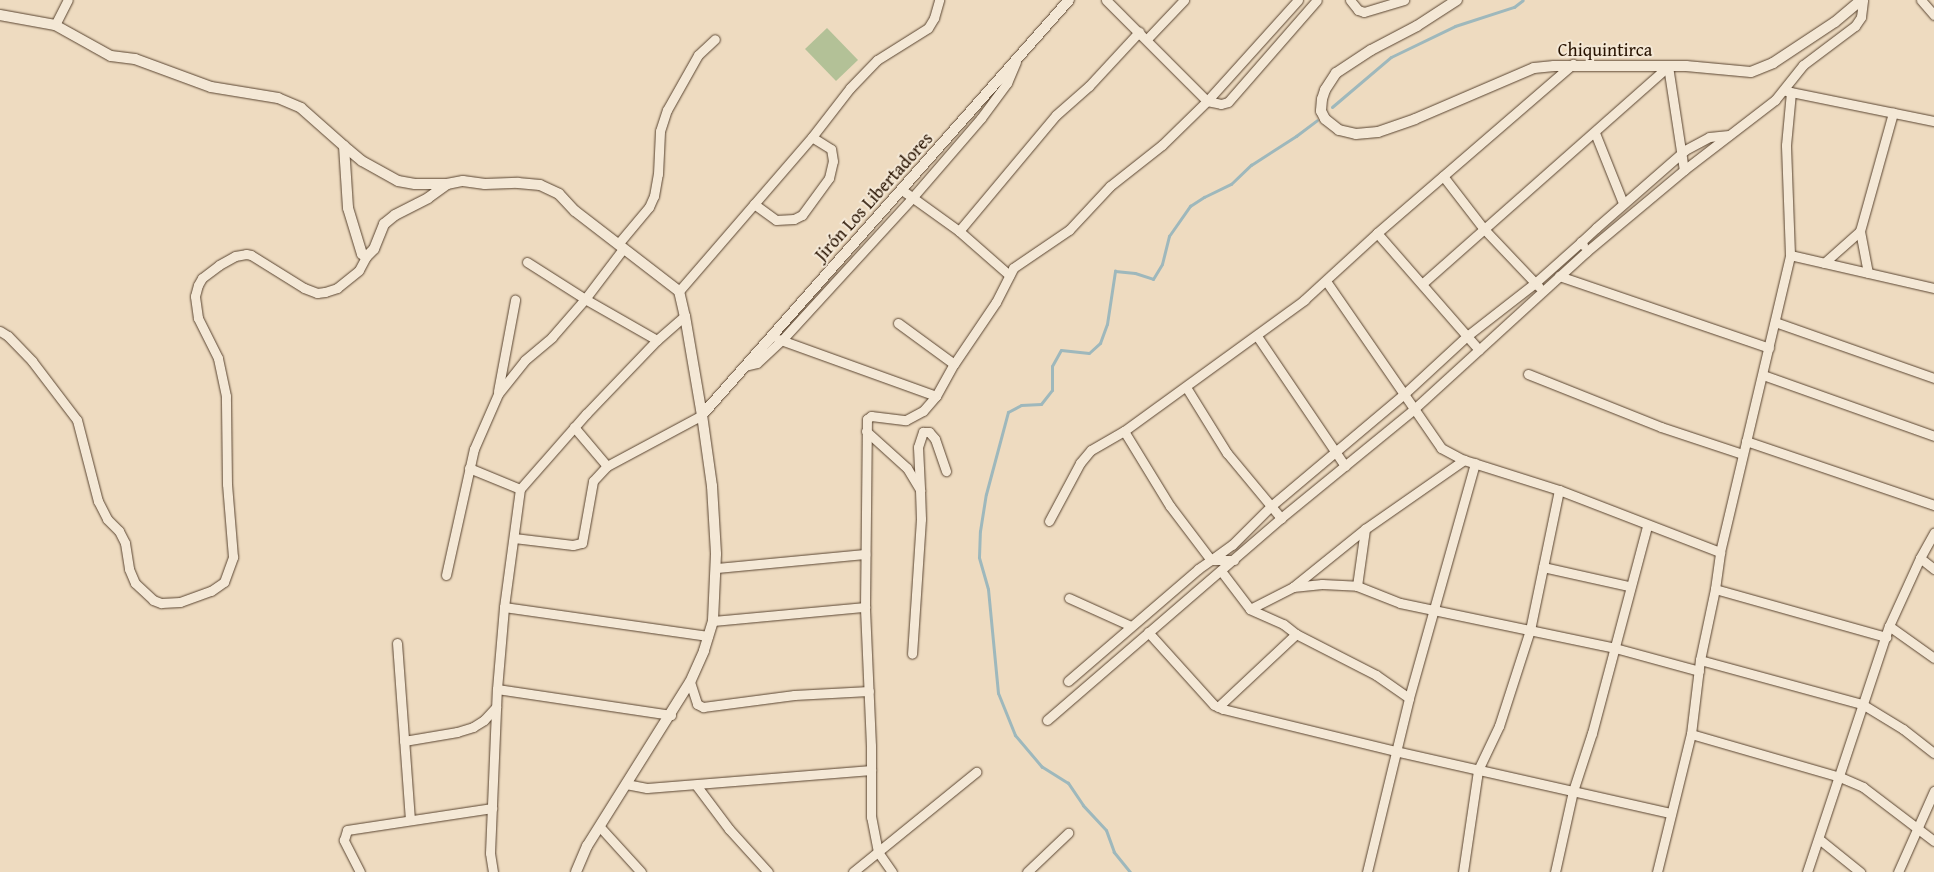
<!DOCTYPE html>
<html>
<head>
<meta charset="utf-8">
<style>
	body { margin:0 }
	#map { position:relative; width:1934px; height:872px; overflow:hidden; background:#eedbc0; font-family:"Gentium Book Plus",serif }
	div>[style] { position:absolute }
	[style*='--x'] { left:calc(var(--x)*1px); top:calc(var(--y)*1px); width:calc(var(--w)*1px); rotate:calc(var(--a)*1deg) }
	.green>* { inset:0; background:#b3c197 }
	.stream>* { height:3px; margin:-1.5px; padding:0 1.5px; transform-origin:1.5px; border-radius:1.5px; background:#9eb8bc }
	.roads { filter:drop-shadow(0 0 1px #594430) drop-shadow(0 0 1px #594430) }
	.minor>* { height:9px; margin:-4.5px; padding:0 4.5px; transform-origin:4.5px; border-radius:4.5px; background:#f4e8d6 }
	.tertiary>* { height:10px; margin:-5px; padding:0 5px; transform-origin:5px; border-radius:5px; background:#f4e8d6 }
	span { translate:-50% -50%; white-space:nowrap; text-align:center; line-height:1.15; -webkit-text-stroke:4px #f4e8d6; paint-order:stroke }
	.street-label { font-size:18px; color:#271200 }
</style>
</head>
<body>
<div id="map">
	<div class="green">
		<div style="clip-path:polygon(827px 28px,858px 60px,836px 81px,805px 49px)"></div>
	</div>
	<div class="stream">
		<div style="--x:1332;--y:107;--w:77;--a:-40.3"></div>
		<div style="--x:1391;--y:57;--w:71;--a:-25.8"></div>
		<div style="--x:1455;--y:26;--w:62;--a:-17.9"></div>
		<div style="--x:1514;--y:7;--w:11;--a:-38"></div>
		<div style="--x:1130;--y:872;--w:26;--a:-129"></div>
		<div style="--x:1114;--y:852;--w:23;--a:-110"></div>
		<div style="--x:1106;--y:830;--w:34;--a:-133"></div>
		<div style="--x:1083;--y:805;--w:27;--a:-124"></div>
		<div style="--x:1068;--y:783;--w:31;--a:-148"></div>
		<div style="--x:1042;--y:767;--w:42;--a:-130.2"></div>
		<div style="--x:1015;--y:735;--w:45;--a:-112"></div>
		<div style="--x:998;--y:693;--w:104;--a:-95.5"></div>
		<div style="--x:988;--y:589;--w:33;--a:-106"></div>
		<div style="--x:979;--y:557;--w:26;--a:-88"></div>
		<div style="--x:980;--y:531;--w:37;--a:-81"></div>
		<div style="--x:986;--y:494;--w:85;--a:-75"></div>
		<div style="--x:1008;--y:412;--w:15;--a:-28"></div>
		<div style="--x:1021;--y:405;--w:20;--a:-3"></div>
		<div style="--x:1041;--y:404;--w:18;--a:-52"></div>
		<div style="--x:1052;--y:390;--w:24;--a:-90"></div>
		<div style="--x:1052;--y:366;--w:18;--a:-61"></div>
		<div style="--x:1061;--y:350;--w:28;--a:6"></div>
		<div style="--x:1089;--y:353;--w:15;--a:-42"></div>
		<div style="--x:1100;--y:343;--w:20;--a:-70"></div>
		<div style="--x:1107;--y:324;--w:54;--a:-81.4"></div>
		<div style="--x:1115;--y:271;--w:20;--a:6"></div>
		<div style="--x:1135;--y:273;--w:19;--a:18"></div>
		<div style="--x:1153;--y:279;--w:17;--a:-59"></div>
		<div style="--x:1162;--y:264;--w:29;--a:-76"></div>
		<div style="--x:1169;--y:236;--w:37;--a:-55"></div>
		<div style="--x:1190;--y:206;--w:17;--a:-33"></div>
		<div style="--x:1204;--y:197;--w:30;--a:-26"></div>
		<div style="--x:1231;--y:184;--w:28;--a:-44"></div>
		<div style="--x:1251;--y:165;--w:54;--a:-32.8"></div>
		<div style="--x:1296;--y:136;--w:26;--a:-37"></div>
	</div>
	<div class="roads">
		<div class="minor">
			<div style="--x:1106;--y:0;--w:143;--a:45"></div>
			<div style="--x:1207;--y:101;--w:14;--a:12"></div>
			<div style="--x:1221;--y:104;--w:7;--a:-16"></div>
			<div style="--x:1228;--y:102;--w:135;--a:-48.9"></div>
			<div style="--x:1350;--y:0;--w:13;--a:51"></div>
			<div style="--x:1358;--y:10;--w:6;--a:18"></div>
			<div style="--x:1364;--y:12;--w:42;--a:-16.7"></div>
			<div style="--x:1921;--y:0;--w:20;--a:49"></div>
			<div style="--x:55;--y:25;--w:28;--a:-63"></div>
			<div style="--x:1147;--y:39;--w:54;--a:-46.5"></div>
			<div style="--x:1668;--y:66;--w:105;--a:81.3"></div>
			<div style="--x:1786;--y:91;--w:151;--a:11.5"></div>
			<div style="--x:1595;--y:133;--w:75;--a:68.2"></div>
			<div style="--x:1443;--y:176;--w:66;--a:52.4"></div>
			<div style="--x:1483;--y:228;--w:81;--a:46.5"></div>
			<div style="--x:902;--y:190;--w:70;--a:35.7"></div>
			<div style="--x:959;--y:231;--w:67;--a:41.3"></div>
			<div style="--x:754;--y:204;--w:27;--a:36"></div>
			<div style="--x:776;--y:220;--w:18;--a:-3"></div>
			<div style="--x:794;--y:219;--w:9;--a:-27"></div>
			<div style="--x:802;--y:215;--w:46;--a:-53.9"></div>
			<div style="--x:829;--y:178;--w:17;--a:-77"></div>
			<div style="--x:833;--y:161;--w:12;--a:-99"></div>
			<div style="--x:831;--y:149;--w:22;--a:-148"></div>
			<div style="--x:959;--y:231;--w:151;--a:-50.1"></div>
			<div style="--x:1056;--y:115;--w:44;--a:-41.3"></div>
			<div style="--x:1089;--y:86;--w:74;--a:-47.2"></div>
			<div style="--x:1377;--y:233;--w:155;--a:48.9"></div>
			<div style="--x:618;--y:244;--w:48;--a:-50"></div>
			<div style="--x:649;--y:207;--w:12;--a:-66"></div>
			<div style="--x:654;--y:196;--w:22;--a:-80"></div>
			<div style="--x:658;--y:174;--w:43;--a:-87.3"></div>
			<div style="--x:660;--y:131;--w:22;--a:-72"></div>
			<div style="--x:667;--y:110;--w:63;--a:-60.6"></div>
			<div style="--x:698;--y:55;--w:23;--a:-43"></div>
			<div style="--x:1583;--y:245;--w:4;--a:-124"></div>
			<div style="--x:1581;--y:242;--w:21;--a:-43"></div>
			<div style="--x:1596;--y:228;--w:118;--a:-41.2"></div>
			<div style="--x:1685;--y:150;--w:27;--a:-28"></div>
			<div style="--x:1709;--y:137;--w:20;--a:-6"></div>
			<div style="--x:1790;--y:255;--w:148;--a:12.9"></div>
			<div style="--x:527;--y:262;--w:69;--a:32.5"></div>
			<div style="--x:585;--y:299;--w:63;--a:-52.8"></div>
			<div style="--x:1824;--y:263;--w:48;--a:-41.6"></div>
			<div style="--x:1868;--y:273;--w:43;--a:-100.8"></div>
			<div style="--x:1860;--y:231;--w:123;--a:-74.4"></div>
			<div style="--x:1559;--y:276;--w:222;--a:18.9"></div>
			<div style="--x:1326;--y:281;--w:203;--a:55.4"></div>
			<div style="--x:1441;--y:448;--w:26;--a:28"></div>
			<div style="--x:1464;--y:460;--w:100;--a:17.5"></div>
			<div style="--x:1559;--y:490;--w:173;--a:21.1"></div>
			<div style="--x:1422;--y:284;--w:329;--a:-41.5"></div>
			<div style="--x:679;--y:291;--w:203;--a:-49.2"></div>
			<div style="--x:812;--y:137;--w:62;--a:-52.2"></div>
			<div style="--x:850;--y:88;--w:39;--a:-46"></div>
			<div style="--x:877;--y:60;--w:60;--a:-32.1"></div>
			<div style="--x:928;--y:28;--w:12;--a:-59"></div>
			<div style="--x:934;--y:18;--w:19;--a:-74"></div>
			<div style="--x:1775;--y:322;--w:169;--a:19.4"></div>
			<div style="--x:898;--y:323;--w:69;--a:36.2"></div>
			<div style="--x:0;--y:331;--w:9;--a:32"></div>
			<div style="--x:8;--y:336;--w:35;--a:46"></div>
			<div style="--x:32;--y:361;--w:74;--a:52.7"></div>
			<div style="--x:77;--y:420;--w:84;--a:75.5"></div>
			<div style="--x:98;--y:501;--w:20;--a:63"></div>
			<div style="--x:107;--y:519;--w:17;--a:45"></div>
			<div style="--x:119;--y:531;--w:13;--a:63"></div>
			<div style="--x:125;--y:543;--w:26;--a:81"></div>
			<div style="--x:129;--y:569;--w:15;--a:67"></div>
			<div style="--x:135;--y:583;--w:25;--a:43"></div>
			<div style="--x:153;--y:600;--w:9;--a:21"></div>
			<div style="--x:161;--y:603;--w:19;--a:-3"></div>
			<div style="--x:180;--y:602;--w:33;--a:-20"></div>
			<div style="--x:211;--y:591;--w:16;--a:-35"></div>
			<div style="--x:224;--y:582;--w:27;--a:-70"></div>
			<div style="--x:233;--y:557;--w:73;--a:-94.7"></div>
			<div style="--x:227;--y:484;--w:88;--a:-90.7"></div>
			<div style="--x:226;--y:396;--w:39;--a:-102"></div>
			<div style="--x:218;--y:358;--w:45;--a:-116.6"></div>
			<div style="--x:198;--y:318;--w:22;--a:-98"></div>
			<div style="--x:195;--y:296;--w:11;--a:-75"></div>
			<div style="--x:198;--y:285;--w:8;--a:-60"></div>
			<div style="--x:202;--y:278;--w:21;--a:-37"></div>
			<div style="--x:219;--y:265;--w:18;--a:-29"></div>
			<div style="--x:235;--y:256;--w:11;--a:-10"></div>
			<div style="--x:246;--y:254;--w:5;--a:11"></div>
			<div style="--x:251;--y:255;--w:62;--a:31.9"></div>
			<div style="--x:304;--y:288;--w:14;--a:21"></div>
			<div style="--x:317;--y:293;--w:8;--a:-7"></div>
			<div style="--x:325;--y:292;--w:13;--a:-18"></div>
			<div style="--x:337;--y:288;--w:28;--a:-39"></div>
			<div style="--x:359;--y:270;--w:15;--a:-62"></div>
			<div style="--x:1257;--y:336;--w:157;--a:55.9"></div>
			<div style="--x:778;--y:339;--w:168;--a:19.8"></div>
			<div style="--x:744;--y:366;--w:13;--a:-13"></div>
			<div style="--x:757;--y:363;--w:34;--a:-43"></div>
			<div style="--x:782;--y:340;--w:193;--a:-47.5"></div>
			<div style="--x:912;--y:198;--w:106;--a:-49.2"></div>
			<div style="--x:981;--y:118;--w:44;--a:-53.4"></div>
			<div style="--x:1007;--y:83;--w:23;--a:-67"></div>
			<div style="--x:1528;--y:374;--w:143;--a:21.7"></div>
			<div style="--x:1661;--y:427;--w:85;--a:18.4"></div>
			<div style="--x:1763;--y:375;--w:182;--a:19.6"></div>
			<div style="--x:1186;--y:387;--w:78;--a:58.2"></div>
			<div style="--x:1227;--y:453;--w:85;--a:50.3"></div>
			<div style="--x:498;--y:391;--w:93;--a:-79.4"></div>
			<div style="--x:574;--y:427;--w:51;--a:49.8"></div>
			<div style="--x:607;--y:466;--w:108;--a:-28.2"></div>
			<div style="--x:866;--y:431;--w:55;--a:42.1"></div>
			<div style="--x:907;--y:468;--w:26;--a:59"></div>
			<div style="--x:920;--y:490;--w:29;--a:88"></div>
			<div style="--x:921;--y:519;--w:135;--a:93.8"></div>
			<div style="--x:1124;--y:431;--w:88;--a:58.5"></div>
			<div style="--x:1170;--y:506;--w:68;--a:52.8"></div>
			<div style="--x:1211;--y:560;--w:26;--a:-36"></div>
			<div style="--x:1232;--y:545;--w:55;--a:-45"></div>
			<div style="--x:1271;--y:506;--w:172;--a:-40.1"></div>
			<div style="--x:1403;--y:395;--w:87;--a:-42.7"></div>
			<div style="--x:1467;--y:336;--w:86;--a:-37.9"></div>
			<div style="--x:1535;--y:283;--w:62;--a:-41.7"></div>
			<div style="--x:1746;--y:441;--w:199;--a:18.8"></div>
			<div style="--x:469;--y:468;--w:55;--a:22.4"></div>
			<div style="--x:920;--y:488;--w:41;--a:-92.8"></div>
			<div style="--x:918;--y:447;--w:16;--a:-72"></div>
			<div style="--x:923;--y:432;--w:6;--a:0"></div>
			<div style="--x:929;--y:432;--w:9;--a:49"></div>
			<div style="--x:935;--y:439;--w:34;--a:71"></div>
			<div style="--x:1049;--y:521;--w:66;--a:-61.9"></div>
			<div style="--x:1080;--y:463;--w:17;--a:-50"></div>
			<div style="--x:1091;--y:450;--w:38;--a:-30"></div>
			<div style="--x:1124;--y:431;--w:223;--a:-36"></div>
			<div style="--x:1304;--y:300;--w:99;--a:-42.5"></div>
			<div style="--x:1377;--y:233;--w:259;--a:-40.8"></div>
			<div style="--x:514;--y:538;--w:59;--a:6.8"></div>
			<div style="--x:573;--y:545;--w:9;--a:-13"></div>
			<div style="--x:582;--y:543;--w:63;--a:-79.9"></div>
			<div style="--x:593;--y:481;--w:21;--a:-47"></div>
			<div style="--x:1920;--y:558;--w:18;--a:38"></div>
			<div style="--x:1543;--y:567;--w:88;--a:12.5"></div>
			<div style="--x:716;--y:568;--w:150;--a:-5.4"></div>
			<div style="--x:446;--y:575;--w:129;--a:-77.5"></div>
			<div style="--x:474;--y:449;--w:60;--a:-66.4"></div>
			<div style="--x:498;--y:394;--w:43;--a:-51.5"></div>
			<div style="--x:525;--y:360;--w:35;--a:-40"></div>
			<div style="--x:552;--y:337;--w:50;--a:-49"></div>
			<div style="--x:585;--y:299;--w:83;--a:29.7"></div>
			<div style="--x:1357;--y:586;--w:58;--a:-82"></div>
			<div style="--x:1293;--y:587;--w:29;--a:-6"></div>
			<div style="--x:1322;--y:584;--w:35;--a:3"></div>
			<div style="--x:1357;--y:586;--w:46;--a:21.6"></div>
			<div style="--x:1400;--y:603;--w:220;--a:11.8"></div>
			<div style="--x:1615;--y:648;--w:87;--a:15.3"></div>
			<div style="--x:1715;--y:589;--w:178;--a:15.7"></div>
			<div style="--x:1069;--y:598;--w:68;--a:24.3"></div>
			<div style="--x:504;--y:607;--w:206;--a:8.1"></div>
			<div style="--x:1250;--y:609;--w:48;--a:-27.1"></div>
			<div style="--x:1293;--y:587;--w:92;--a:-38.9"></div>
			<div style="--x:1365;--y:529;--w:121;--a:-34.9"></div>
			<div style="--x:713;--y:621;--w:153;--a:-5.3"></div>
			<div style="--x:1889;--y:626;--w:55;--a:35.4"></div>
			<div style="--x:1148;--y:632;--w:98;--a:47.9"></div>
			<div style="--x:1214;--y:705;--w:10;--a:24"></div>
			<div style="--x:1223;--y:709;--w:177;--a:13.7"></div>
			<div style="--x:1395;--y:751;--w:282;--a:12.7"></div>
			<div style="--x:1296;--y:634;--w:90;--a:27.1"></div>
			<div style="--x:1376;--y:675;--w:40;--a:34.9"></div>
			<div style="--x:397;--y:643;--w:176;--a:85.8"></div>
			<div style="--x:1700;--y:660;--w:168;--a:15.2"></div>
			<div style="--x:1862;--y:704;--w:48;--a:31.4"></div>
			<div style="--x:1903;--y:729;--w:39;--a:38"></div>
			<div style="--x:1068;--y:681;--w:172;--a:-40.7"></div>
			<div style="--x:1198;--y:569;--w:16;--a:-35"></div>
			<div style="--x:1211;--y:560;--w:23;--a:0"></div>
			<div style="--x:690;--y:682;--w:23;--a:72"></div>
			<div style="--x:697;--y:704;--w:7;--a:27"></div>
			<div style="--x:703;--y:707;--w:92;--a:-7.5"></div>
			<div style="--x:794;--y:695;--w:75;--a:-3.1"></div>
			<div style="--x:497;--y:689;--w:176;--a:8.5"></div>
			<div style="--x:1218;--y:707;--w:107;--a:-43.1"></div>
			<div style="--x:1296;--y:634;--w:16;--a:-142"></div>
			<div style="--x:1283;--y:624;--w:36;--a:-156"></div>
			<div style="--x:1250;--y:609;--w:48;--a:-127.3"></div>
			<div style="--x:1047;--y:720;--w:309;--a:-40.8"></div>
			<div style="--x:1281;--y:518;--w:172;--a:-39.3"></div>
			<div style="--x:1414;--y:409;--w:233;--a:-42.4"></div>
			<div style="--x:1586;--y:252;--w:128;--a:-39.9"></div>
			<div style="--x:1684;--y:170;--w:115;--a:-37.6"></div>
			<div style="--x:1775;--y:100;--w:45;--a:-51.3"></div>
			<div style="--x:1803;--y:65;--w:65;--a:-36.9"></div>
			<div style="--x:1855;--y:26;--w:11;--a:-56"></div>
			<div style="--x:1861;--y:17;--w:17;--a:-83"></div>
			<div style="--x:1691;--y:734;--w:155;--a:16.1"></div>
			<div style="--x:1840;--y:777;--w:25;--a:23"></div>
			<div style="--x:1863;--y:787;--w:89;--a:37.3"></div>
			<div style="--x:404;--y:741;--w:54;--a:-9.6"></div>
			<div style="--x:457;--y:732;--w:17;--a:-17"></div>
			<div style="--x:473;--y:727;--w:13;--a:-32"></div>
			<div style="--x:484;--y:720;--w:18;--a:-47"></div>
			<div style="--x:626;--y:784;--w:21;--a:11"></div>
			<div style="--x:647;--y:788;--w:225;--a:-4.6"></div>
			<div style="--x:696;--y:785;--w:55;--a:53.1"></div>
			<div style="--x:729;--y:829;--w:58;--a:47.8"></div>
			<div style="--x:600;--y:827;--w:61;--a:47.7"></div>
			<div style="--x:1819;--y:839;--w:53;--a:38.8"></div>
			<div style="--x:360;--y:872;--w:36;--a:-117"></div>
			<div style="--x:344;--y:840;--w:10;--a:-73"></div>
			<div style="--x:347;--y:830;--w:147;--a:-8.6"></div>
			<div style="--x:493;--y:872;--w:19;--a:-99"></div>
			<div style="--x:490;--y:853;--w:164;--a:-87.6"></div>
			<div style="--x:497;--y:689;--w:82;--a:-85.1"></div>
			<div style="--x:504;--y:607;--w:119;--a:-82.3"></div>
			<div style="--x:520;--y:489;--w:100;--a:-48.7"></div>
			<div style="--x:586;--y:414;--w:103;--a:-46.2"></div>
			<div style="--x:657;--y:340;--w:37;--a:-41"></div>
			<div style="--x:853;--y:872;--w:159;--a:-39.1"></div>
			<div style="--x:892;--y:872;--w:24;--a:-125"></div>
			<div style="--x:878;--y:852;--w:36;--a:-101"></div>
			<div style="--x:871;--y:817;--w:71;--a:-90"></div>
			<div style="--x:871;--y:746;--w:139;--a:-92.5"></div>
			<div style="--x:865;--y:607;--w:188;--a:-89.4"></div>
			<div style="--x:867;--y:419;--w:5;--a:-37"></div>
			<div style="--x:871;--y:416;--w:35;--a:7"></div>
			<div style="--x:906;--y:420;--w:19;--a:-28"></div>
			<div style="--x:923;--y:411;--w:20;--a:-49"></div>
			<div style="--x:936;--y:396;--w:37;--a:-61"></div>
			<div style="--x:954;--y:364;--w:75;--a:-55.9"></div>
			<div style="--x:996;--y:302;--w:38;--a:-63"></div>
			<div style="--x:1013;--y:268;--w:68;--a:-34.2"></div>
			<div style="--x:1069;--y:230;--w:60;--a:-47"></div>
			<div style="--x:1110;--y:186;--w:66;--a:-38.3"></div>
			<div style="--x:1162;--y:145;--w:63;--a:-44.4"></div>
			<div style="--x:1207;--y:101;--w:136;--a:-48"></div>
			<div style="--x:1027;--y:872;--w:57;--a:-43.6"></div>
			<div style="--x:1367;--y:872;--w:179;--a:-76.4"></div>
			<div style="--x:1409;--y:698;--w:244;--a:-74.3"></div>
			<div style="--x:1463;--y:872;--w:103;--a:-81.6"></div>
			<div style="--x:1478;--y:770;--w:49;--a:-64.5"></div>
			<div style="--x:1499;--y:726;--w:101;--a:-72.1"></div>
			<div style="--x:1530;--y:630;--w:143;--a:-78.3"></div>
			<div style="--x:1555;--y:872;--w:83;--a:-77.5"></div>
			<div style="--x:1573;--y:791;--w:61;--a:-71.9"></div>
			<div style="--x:1592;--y:733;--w:214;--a:-75.1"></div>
			<div style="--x:1657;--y:872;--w:142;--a:-76.2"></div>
			<div style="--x:1691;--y:734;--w:75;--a:-83.1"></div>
			<div style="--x:1700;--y:660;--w:73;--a:-78.1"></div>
			<div style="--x:1715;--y:589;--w:37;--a:-82"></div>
			<div style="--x:1720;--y:552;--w:305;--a:-76.7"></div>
			<div style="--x:1790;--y:255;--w:110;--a:-92.1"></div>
			<div style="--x:1786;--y:145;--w:53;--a:-84.6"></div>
			<div style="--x:1807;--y:872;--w:259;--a:-71.6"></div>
			<div style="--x:1889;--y:626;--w:75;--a:-65.5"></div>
			<div style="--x:1920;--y:558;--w:29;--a:-61"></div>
			<div style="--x:1898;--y:872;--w:89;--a:-66"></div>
		</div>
		<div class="tertiary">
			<div style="--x:1457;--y:0;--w:48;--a:147"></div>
			<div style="--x:1417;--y:26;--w:52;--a:152.4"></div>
			<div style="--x:1371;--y:50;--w:42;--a:146.7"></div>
			<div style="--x:1336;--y:73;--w:20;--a:123"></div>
			<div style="--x:1325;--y:90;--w:9;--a:108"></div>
			<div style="--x:1322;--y:99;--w:12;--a:95"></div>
			<div style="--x:1321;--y:111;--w:9;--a:63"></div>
			<div style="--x:1325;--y:119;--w:18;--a:38"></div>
			<div style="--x:1339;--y:130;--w:17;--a:13"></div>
			<div style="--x:1356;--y:134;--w:22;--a:-5"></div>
			<div style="--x:1378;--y:132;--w:39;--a:-19"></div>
			<div style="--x:1415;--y:119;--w:129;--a:-23.2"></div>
			<div style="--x:1534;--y:68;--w:20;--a:-6"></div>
			<div style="--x:1554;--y:66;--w:132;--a:0"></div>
			<div style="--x:1686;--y:66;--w:65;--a:5.3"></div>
			<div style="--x:1751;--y:72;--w:24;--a:-22"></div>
			<div style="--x:1773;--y:63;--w:74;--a:-33.5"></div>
			<div style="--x:1835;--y:22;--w:34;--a:-40"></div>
			<div style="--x:0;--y:15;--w:56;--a:10.3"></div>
			<div style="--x:55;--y:25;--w:64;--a:29"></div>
			<div style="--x:111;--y:56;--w:24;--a:7"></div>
			<div style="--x:135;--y:59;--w:81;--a:20.2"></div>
			<div style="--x:211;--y:87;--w:68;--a:9.3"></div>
			<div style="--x:278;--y:98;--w:25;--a:23"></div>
			<div style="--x:301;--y:108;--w:57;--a:41.5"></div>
			<div style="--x:344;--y:146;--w:62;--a:86.3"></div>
			<div style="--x:348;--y:208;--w:48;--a:73.1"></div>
			<div style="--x:362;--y:254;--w:5;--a:37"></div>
			<div style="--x:366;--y:257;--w:11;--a:-45"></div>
			<div style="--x:374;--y:249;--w:27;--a:-68"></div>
			<div style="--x:384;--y:224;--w:14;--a:-39"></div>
			<div style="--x:395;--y:215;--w:37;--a:-27"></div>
			<div style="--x:428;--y:198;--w:24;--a:-36"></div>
			<div style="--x:447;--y:184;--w:16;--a:-11"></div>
			<div style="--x:463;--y:181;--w:22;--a:8"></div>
			<div style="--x:485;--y:184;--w:33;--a:-2"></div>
			<div style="--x:518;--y:183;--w:22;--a:5"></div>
			<div style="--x:540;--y:185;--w:21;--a:25"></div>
			<div style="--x:559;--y:194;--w:23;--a:47"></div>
			<div style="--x:575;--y:211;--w:131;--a:37.6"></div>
			<div style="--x:679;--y:291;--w:26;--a:77"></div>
			<div style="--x:685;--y:316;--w:100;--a:80.3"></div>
			<div style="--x:702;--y:415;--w:72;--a:82"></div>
			<div style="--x:712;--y:486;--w:68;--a:86.6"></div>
			<div style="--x:716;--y:554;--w:67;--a:92.6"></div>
			<div style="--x:713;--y:621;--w:31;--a:107"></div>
			<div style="--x:704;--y:651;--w:34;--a:114"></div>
			<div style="--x:690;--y:682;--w:194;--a:122.1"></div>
			<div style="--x:587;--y:846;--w:28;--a:113"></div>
			<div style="--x:344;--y:146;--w:23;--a:40"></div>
			<div style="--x:362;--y:161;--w:41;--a:29.1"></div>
			<div style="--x:398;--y:181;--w:17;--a:10"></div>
			<div style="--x:415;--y:184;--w:32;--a:0"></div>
			<div style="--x:702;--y:415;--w:554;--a:-48.51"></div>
		</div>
	</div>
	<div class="street-label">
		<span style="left:1605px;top:50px">Chiquintirca</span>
		<span style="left:874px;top:197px;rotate:-48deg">Jirón Los Libertadores</span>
	</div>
</div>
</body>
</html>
